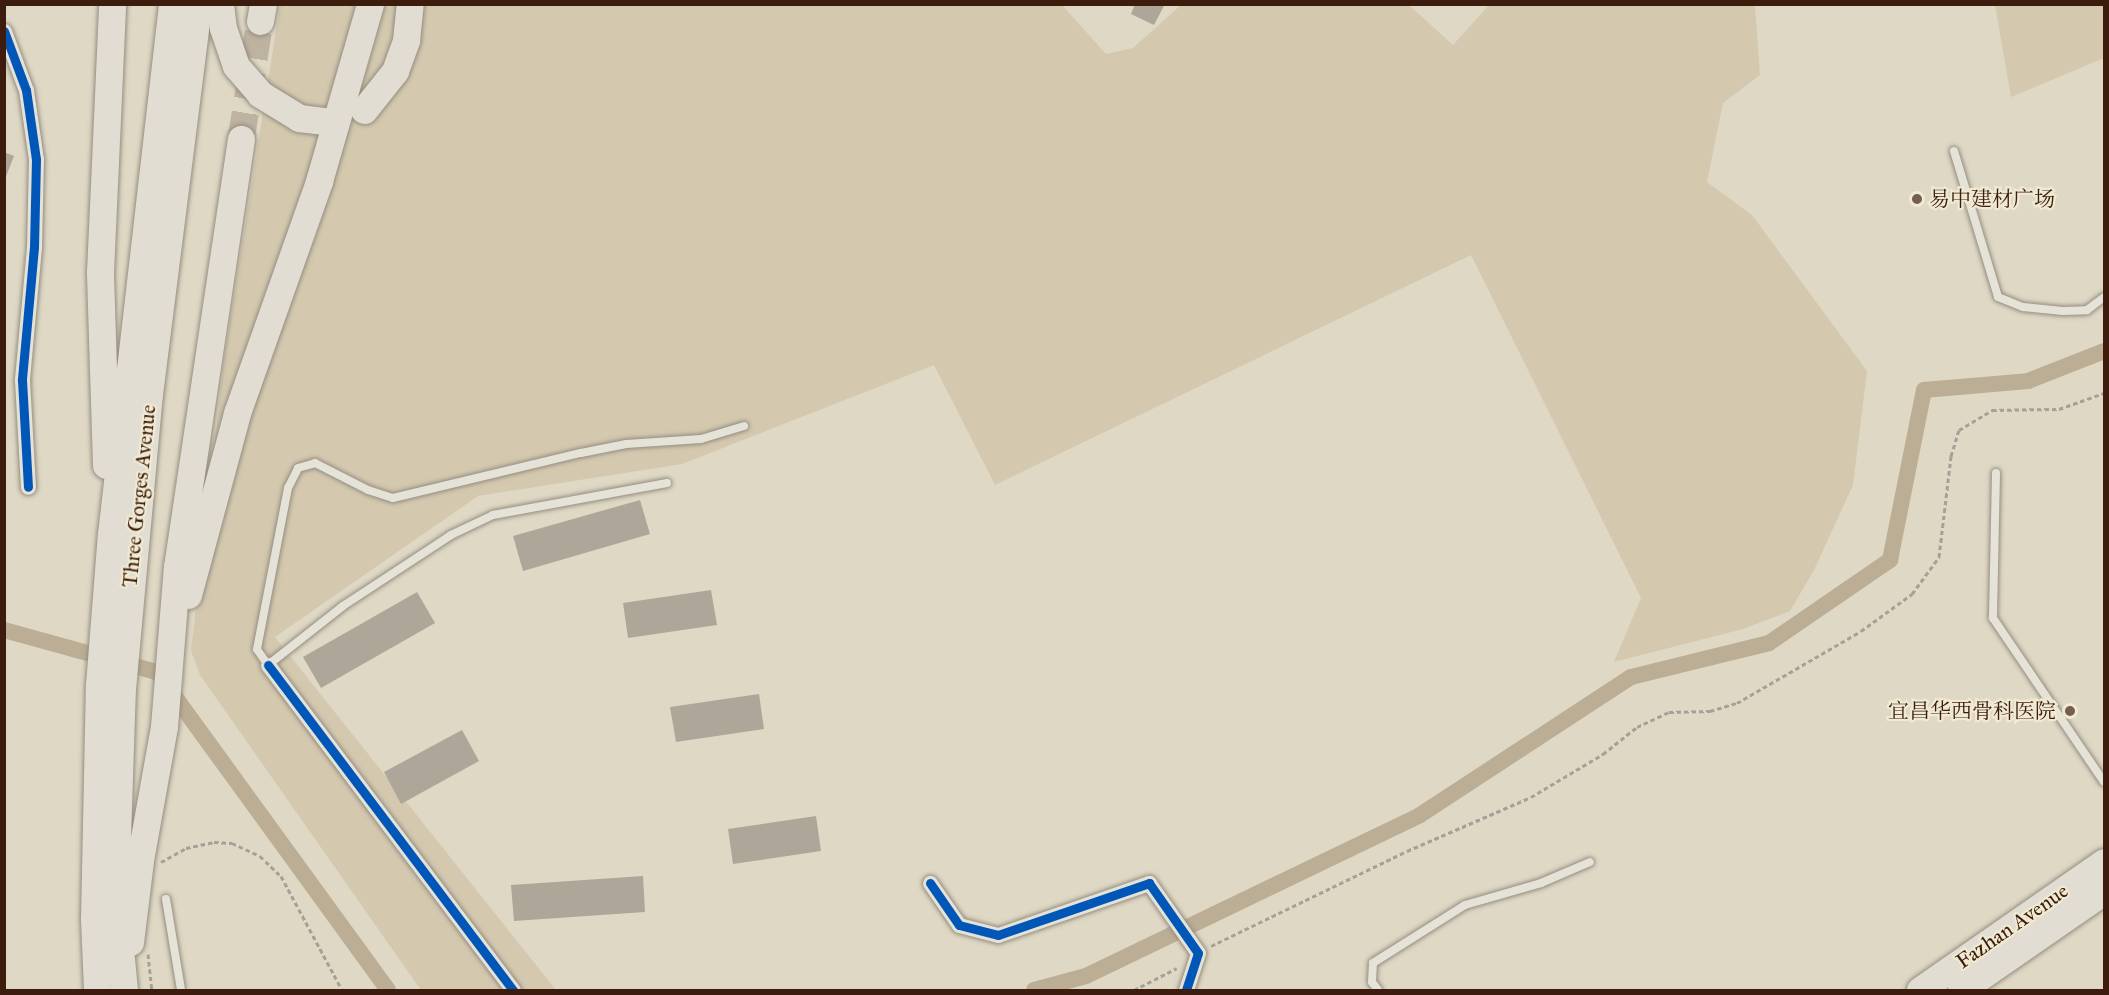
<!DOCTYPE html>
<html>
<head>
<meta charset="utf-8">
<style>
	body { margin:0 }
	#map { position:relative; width:2109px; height:995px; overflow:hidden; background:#ded8c4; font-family:"IM FELL Great Primer","Noto Serif SC",serif }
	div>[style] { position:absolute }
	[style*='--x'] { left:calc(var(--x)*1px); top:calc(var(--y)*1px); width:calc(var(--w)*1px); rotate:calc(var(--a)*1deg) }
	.green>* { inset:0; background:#d4c9af }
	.canal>* { height:16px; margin:-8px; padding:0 8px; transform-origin:8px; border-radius:8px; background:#bcae94 }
	.building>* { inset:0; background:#aea799 }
	.highway-tunnel>* { height:27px; margin-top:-13.5px; transform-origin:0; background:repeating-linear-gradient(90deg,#beb2a0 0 27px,transparent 0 41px) }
	.path>* { height:3px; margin-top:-1.5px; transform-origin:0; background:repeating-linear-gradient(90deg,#a6a198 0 4.5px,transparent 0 7.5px) }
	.roads { filter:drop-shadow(0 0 2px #958d80) drop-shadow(0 0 2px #958d80) }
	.lane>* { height:8px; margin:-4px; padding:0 4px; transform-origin:4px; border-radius:4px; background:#e5e2d8 }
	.street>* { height:15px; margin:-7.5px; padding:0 7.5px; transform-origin:7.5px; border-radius:7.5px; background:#e5e2d8 }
	.highway>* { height:27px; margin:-13.5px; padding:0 13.5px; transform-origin:13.5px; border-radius:13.5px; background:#e1ddd2 }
	.cycleway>* { height:9px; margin:-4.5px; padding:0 4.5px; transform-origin:4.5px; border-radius:4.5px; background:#0057b8 }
	.dots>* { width:16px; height:16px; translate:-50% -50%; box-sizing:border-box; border:3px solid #f0ead2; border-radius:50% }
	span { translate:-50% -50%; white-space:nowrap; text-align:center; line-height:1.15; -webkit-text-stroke:4.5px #f0ead2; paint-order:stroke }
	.poi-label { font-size:21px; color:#3d1c0e }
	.left { translate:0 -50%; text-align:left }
	.right { translate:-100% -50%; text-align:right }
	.street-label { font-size:21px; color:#3d1c0e }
	.frame { position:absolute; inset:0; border:6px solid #3d1c0e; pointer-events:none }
</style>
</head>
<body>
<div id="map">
	<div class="green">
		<div style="clip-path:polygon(588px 4px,1062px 5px,1106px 54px,1133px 48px,1181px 5px,1409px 5px,1453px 45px,1489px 5px,1755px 5px,1760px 75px,1723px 103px,1707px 182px,1752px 215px,1867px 371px,1853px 485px,1814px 570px,1790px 611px,1743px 629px,1614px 662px,1641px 598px,1471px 255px,995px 485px,934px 365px,682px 464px,478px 496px,275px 637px,556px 990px,421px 990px,200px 675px,191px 651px,224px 360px,280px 5px)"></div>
		<div style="clip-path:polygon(1995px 5px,2104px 5px,2104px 58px,2011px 97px)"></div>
	</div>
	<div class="canal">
		<div style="--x:4;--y:630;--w:159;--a:15.4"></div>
		<div style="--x:157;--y:672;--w:393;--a:54"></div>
		<div style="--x:1034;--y:990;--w:54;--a:-15.1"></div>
		<div style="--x:1086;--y:976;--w:371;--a:-25.7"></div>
		<div style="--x:1420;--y:815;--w:252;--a:-33.2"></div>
		<div style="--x:1631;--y:677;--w:142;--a:-13.8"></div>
		<div style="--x:1769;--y:643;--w:147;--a:-34.4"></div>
		<div style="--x:1890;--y:560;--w:173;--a:-78.7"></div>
		<div style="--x:1924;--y:390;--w:104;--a:-4.9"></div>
		<div style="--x:2028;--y:381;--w:82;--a:-21.5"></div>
	</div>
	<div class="building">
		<div style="clip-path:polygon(1135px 4px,1165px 4px,1154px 25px,1131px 14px)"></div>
		<div style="clip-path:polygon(4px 152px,14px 156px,5px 179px,4px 179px)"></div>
		<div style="clip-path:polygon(640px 500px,650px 534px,523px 571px,513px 536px)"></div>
		<div style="clip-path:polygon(711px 590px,717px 625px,628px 638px,623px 603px)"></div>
		<div style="clip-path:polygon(417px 592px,435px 623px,321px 688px,303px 657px)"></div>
		<div style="clip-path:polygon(759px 694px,764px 729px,676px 742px,670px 707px)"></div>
		<div style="clip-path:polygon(462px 730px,479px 761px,401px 804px,384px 772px)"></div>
		<div style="clip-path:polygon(816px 816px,821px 851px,733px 864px,728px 829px)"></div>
		<div style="clip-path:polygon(643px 876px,645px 912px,514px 921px,511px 885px)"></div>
	</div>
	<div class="highway-tunnel">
		<div style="--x:241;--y:139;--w:120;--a:-80.9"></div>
	</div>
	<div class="path">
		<div style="--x:161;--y:862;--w:29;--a:-29"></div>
		<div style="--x:186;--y:848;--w:29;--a:-12"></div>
		<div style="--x:214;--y:842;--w:18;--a:3"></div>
		<div style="--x:232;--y:843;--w:31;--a:25"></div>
		<div style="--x:260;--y:856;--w:29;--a:44"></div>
		<div style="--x:281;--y:876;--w:129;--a:61.8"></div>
		<div style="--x:1211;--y:946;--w:218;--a:-25.9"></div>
		<div style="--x:1407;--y:851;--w:135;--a:-23.5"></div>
		<div style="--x:1531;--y:797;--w:84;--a:-30.8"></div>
		<div style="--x:1603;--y:754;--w:43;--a:-38.5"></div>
		<div style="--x:1637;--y:727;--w:35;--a:-25"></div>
		<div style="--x:1669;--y:712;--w:41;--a:-1.4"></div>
		<div style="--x:1710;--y:711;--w:28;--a:-17"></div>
		<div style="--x:1737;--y:703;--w:143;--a:-30.1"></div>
		<div style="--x:1861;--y:631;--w:63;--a:-36"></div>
		<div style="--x:1912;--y:594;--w:46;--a:-53.9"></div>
		<div style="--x:1939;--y:557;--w:102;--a:-83.2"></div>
		<div style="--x:1951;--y:456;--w:27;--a:-73"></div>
		<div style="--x:1959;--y:430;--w:39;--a:-31"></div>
		<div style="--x:1992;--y:410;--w:67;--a:-0.9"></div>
		<div style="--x:2059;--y:409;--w:48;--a:-19.6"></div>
		<div style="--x:148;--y:954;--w:36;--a:84"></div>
		<div style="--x:1134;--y:990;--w:48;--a:-27.1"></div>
	</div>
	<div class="roads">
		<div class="lane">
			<div style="--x:1954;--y:151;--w:152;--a:73.2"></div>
			<div style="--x:1998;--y:297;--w:27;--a:22"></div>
			<div style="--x:2023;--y:307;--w:40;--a:5.7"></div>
			<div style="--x:2063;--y:311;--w:24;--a:-2"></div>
			<div style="--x:2087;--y:310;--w:21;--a:-37"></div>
			<div style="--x:1996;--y:473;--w:145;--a:91.2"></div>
			<div style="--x:1993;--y:618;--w:198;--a:55.9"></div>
			<div style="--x:667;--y:483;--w:177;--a:169.6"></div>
			<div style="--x:493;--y:515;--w:47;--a:154.5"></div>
			<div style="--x:451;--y:535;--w:129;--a:146.7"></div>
			<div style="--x:343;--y:606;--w:95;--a:141.8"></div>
			<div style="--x:268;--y:665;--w:19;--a:-125"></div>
			<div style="--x:257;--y:649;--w:164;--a:-79.1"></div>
			<div style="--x:288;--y:488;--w:22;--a:-63"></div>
			<div style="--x:298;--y:468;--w:18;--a:-16"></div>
			<div style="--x:315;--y:463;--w:59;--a:27"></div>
			<div style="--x:368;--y:490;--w:26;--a:18"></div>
			<div style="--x:393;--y:498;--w:193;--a:-13.5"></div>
			<div style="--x:581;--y:453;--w:46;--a:-11.3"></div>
			<div style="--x:626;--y:444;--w:75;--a:-3.8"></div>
			<div style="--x:701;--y:439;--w:45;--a:-16.8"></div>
			<div style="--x:166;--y:899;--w:92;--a:80.6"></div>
			<div style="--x:1378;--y:990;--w:10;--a:-127"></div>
			<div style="--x:1372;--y:982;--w:19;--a:-87"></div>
			<div style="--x:1373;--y:963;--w:109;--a:-32.2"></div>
			<div style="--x:1465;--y:905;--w:79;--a:-16.1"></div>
			<div style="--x:1541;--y:883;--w:53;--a:-23.2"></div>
		</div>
		<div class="street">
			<div style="--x:4;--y:31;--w:63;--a:69.6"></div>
			<div style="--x:26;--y:90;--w:70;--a:81.8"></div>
			<div style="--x:36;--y:159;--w:88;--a:91.3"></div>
			<div style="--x:34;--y:247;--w:134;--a:95.2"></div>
			<div style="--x:22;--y:380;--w:107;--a:86.8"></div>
			<div style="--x:268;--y:665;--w:407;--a:53"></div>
			<div style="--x:930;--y:883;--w:51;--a:55.4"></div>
			<div style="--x:959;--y:925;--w:40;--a:14.4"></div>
			<div style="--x:998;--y:935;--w:160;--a:-19"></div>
			<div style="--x:1149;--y:883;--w:85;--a:55"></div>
			<div style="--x:1198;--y:953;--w:39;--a:108"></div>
		</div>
		<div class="highway">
			<div style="--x:220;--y:4;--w:24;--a:83"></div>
			<div style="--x:223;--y:28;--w:40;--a:71.1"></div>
			<div style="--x:236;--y:66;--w:37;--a:49"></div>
			<div style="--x:260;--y:94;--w:46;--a:31.6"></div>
			<div style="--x:299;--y:118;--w:26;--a:7"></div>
			<div style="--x:260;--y:21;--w:17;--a:-80"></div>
			<div style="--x:364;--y:110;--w:50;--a:-51.5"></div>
			<div style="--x:395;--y:71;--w:33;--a:-70"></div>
			<div style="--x:406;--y:40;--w:36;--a:-84"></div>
			<div style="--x:106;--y:465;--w:193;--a:-91.8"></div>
			<div style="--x:100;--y:272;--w:268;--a:-87.4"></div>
			<div style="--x:188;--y:595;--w:188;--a:-74.9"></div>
			<div style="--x:237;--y:413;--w:246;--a:-70.5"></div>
			<div style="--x:319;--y:181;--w:184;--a:-73.9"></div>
			<div style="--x:130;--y:942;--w:83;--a:-83"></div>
			<div style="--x:140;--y:860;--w:135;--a:-79.8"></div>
			<div style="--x:164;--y:727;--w:161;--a:-85.4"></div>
			<div style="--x:177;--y:567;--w:433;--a:-81.5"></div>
			<div style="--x:97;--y:990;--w:71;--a:-92.4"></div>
			<div style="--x:94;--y:919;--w:234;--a:-88.8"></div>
			<div style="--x:99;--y:685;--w:151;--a:-85.5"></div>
			<div style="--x:111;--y:534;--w:533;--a:-83.43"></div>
			<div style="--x:124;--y:990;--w:93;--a:-95.5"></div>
			<div style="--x:115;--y:897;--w:208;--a:-88.1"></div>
			<div style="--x:122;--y:689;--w:296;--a:-84.8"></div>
			<div style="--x:149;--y:394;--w:393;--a:-82.8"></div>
			<div style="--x:1920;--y:990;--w:224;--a:-34.8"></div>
			<div style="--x:1961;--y:990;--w:174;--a:-34.7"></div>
		</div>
	</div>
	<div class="cycleway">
		<div style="--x:4;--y:31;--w:63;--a:69.6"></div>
		<div style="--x:26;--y:90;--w:70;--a:81.8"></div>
		<div style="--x:36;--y:159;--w:88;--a:91.3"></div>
		<div style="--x:34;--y:247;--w:134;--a:95.2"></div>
		<div style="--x:22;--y:380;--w:107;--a:86.8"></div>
		<div style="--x:268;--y:665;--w:407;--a:53"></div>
		<div style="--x:930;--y:883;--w:51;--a:55.4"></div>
		<div style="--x:959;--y:925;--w:40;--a:14.4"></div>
		<div style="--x:998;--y:935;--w:160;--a:-19"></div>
		<div style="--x:1149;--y:883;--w:85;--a:55"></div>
		<div style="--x:1198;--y:953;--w:39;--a:108"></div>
	</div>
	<div class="dots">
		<div style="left:1917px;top:199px;background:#755e4e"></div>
		<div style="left:2070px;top:711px;background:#755e4e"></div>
	</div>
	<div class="poi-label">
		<span class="left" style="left:1929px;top:199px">易中建材广场</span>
		<span class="right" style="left:2056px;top:711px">宜昌华西骨科医院</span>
	</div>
	<div class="street-label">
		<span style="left:139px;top:496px;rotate:-84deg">Three Gorges Avenue</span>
		<span style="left:2012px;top:926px;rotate:-35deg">Fazhan Avenue</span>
	</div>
	<div class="frame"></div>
</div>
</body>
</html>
